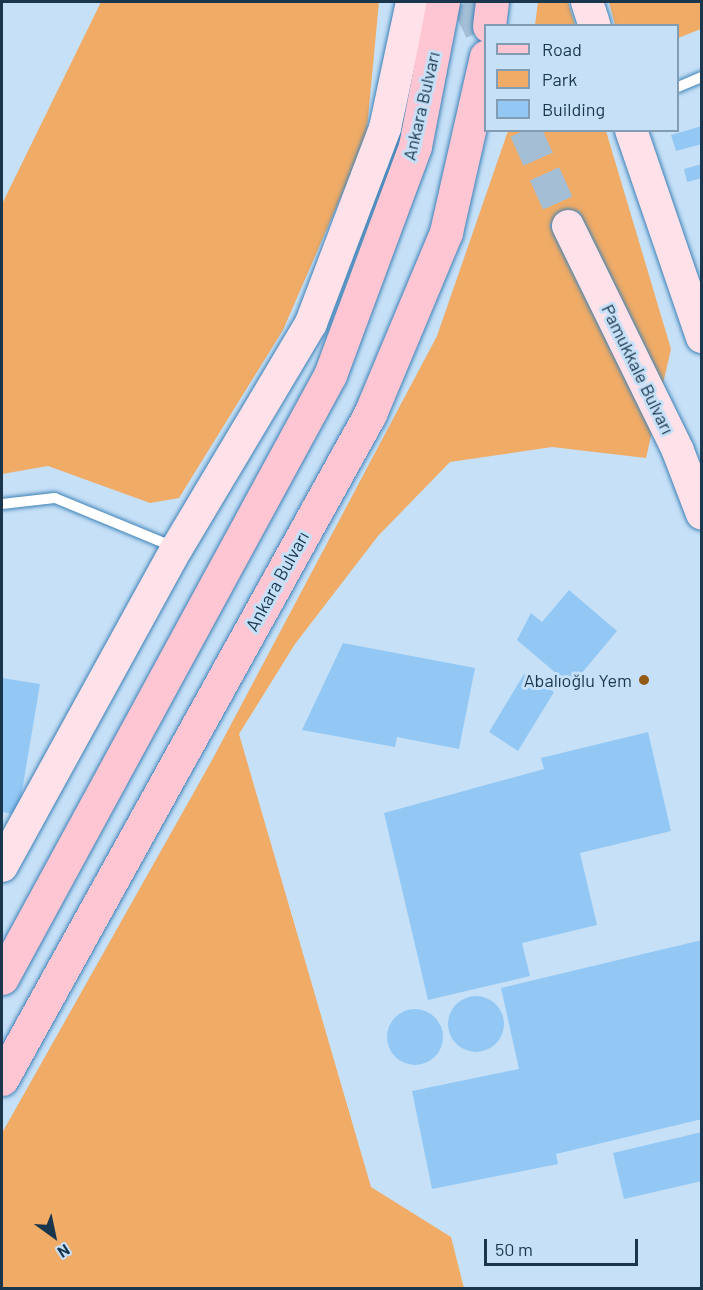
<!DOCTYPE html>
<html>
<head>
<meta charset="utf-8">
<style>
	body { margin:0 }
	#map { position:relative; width:703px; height:1290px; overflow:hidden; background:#c6e0f7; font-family:Barlow,sans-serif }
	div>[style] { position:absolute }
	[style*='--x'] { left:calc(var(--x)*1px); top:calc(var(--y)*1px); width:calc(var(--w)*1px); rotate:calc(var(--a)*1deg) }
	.green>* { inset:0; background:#f0ab66 }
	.building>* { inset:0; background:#93c8f5 }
	.round { border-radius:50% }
	.secondary-tunnel>* { height:32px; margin-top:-16px; transform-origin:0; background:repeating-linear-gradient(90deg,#a4bed5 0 32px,transparent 0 48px) }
	.roads { filter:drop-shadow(0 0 2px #3e82b6) drop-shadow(0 0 2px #3e82b6) }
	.service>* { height:10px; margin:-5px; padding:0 5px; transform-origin:5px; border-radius:5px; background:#fff }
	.secondary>* { height:32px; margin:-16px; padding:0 16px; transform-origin:16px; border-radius:16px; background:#ffe2e9 }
	.primary>* { height:33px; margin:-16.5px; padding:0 16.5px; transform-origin:16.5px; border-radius:16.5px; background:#fec5d3 }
	.dots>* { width:16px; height:16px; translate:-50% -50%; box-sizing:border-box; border:3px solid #c6e0f7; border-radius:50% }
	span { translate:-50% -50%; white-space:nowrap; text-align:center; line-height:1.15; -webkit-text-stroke:6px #c6e0f7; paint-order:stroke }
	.street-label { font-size:18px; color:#1a364c }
	.poi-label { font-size:18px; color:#1a364c }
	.right { translate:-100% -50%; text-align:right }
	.frame { position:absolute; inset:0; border:3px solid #1a364c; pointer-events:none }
	.legend { position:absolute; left:484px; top:24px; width:195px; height:108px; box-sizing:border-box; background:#c6e0f7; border:2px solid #819cb3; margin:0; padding:8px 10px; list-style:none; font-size:18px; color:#1a364c }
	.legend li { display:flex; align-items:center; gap:12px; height:30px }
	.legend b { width:30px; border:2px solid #819cb3 }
	.north { position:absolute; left:24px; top:1206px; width:60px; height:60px; -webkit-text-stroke:4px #c6e0f7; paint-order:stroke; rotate:147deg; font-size:16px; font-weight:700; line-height:24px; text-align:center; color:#1a364c }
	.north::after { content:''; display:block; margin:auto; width:21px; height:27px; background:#1a364c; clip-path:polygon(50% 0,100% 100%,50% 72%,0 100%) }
	.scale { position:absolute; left:484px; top:1239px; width:154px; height:27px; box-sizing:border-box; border:3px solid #1a364c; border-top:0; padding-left:8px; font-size:18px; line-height:21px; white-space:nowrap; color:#1a364c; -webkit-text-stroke:4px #c6e0f7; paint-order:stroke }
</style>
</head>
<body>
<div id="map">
	<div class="green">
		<div style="clip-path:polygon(101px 2px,379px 2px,366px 139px,283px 330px,179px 498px,150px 503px,48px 466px,2px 474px,2px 204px)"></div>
		<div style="clip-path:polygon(538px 2px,568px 2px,575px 25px,535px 25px)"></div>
		<div style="clip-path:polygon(609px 2px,701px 2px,701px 29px,678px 38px,678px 26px,615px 25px)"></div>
		<div style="clip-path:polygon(508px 131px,606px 131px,671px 349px,646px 458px,552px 447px,450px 462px,378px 536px,295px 644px,239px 734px,371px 1187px,451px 1237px,464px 1288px,2px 1288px,2px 1133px,211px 762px,437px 336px)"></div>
	</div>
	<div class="building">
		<div style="clip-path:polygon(702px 126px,702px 144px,676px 151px,671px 135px)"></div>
		<div style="clip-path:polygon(702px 164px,702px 178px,687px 182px,684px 169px)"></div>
		<div style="clip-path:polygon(569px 590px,617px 631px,571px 686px,517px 640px,531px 613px,542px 622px)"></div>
		<div style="clip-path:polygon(343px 643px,475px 668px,459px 749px,397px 737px,395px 747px,302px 730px)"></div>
		<div style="clip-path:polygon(524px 674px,554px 692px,518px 751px,489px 732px)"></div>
		<div style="clip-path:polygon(2px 678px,40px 684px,18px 815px,2px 812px)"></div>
		<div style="clip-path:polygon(648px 732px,671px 831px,580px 853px,597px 925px,522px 943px,530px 976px,428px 1000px,384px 813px,544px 769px,541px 758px)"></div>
		<div style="clip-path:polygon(702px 940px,702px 1119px,556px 1154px,558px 1164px,432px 1189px,412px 1091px,519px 1069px,501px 988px)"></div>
		<div class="round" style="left:448px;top:996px;width:56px;height:56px"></div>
		<div class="round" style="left:387px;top:1009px;width:56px;height:56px"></div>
		<div style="clip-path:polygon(702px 1132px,702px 1181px,624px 1199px,613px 1153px)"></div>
	</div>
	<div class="secondary-tunnel">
		<div style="--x:467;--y:2;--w:44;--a:64.6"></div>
		<div style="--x:525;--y:130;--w:105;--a:65.9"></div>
	</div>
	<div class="roads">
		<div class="service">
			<div style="--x:678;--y:87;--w:26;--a:-23"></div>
			<div style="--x:2;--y:504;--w:53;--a:-6.5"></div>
			<div style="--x:55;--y:498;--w:129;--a:22.4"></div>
		</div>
		<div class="secondary">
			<div style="--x:587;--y:2;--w:25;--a:72"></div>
			<div style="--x:631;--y:130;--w:219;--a:71.1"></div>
			<div style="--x:568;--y:226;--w:250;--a:63.9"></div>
			<div style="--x:678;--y:451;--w:67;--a:69.1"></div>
			<div style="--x:2;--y:866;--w:363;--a:-61.2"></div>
			<div style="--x:177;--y:548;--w:262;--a:-59.2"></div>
			<div style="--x:311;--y:323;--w:209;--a:-69.2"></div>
			<div style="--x:385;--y:128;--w:129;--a:-77.9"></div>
		</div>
		<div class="primary">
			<div style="--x:489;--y:26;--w:24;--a:-83"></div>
			<div style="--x:2;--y:978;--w:686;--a:-61.46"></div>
			<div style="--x:330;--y:375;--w:244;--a:-69.6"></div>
			<div style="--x:415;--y:146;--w:147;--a:-79"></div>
			<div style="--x:2;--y:1079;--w:760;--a:-61.04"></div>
			<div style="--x:370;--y:414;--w:197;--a:-67.3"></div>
			<div style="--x:446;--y:232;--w:180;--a:-77.2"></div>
		</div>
	</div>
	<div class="dots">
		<div style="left:644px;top:680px;background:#945a16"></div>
	</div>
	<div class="street-label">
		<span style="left:421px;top:106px;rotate:-77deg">Ankara Bulvarı</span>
		<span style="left:638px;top:369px;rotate:64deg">Pamukkale Bulvarı</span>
		<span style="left:277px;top:581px;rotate:-61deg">Ankara Bulvarı</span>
	</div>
	<div class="poi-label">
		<span class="right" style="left:632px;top:680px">Abalıoğlu Yem</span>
	</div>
	<div class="frame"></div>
	<ul class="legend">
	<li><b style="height:8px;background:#fec5d3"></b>Road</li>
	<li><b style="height:16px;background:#f0ab66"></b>Park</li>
	<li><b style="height:16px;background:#93c8f5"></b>Building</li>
	</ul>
	<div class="north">N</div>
	<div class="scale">50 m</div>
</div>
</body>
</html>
